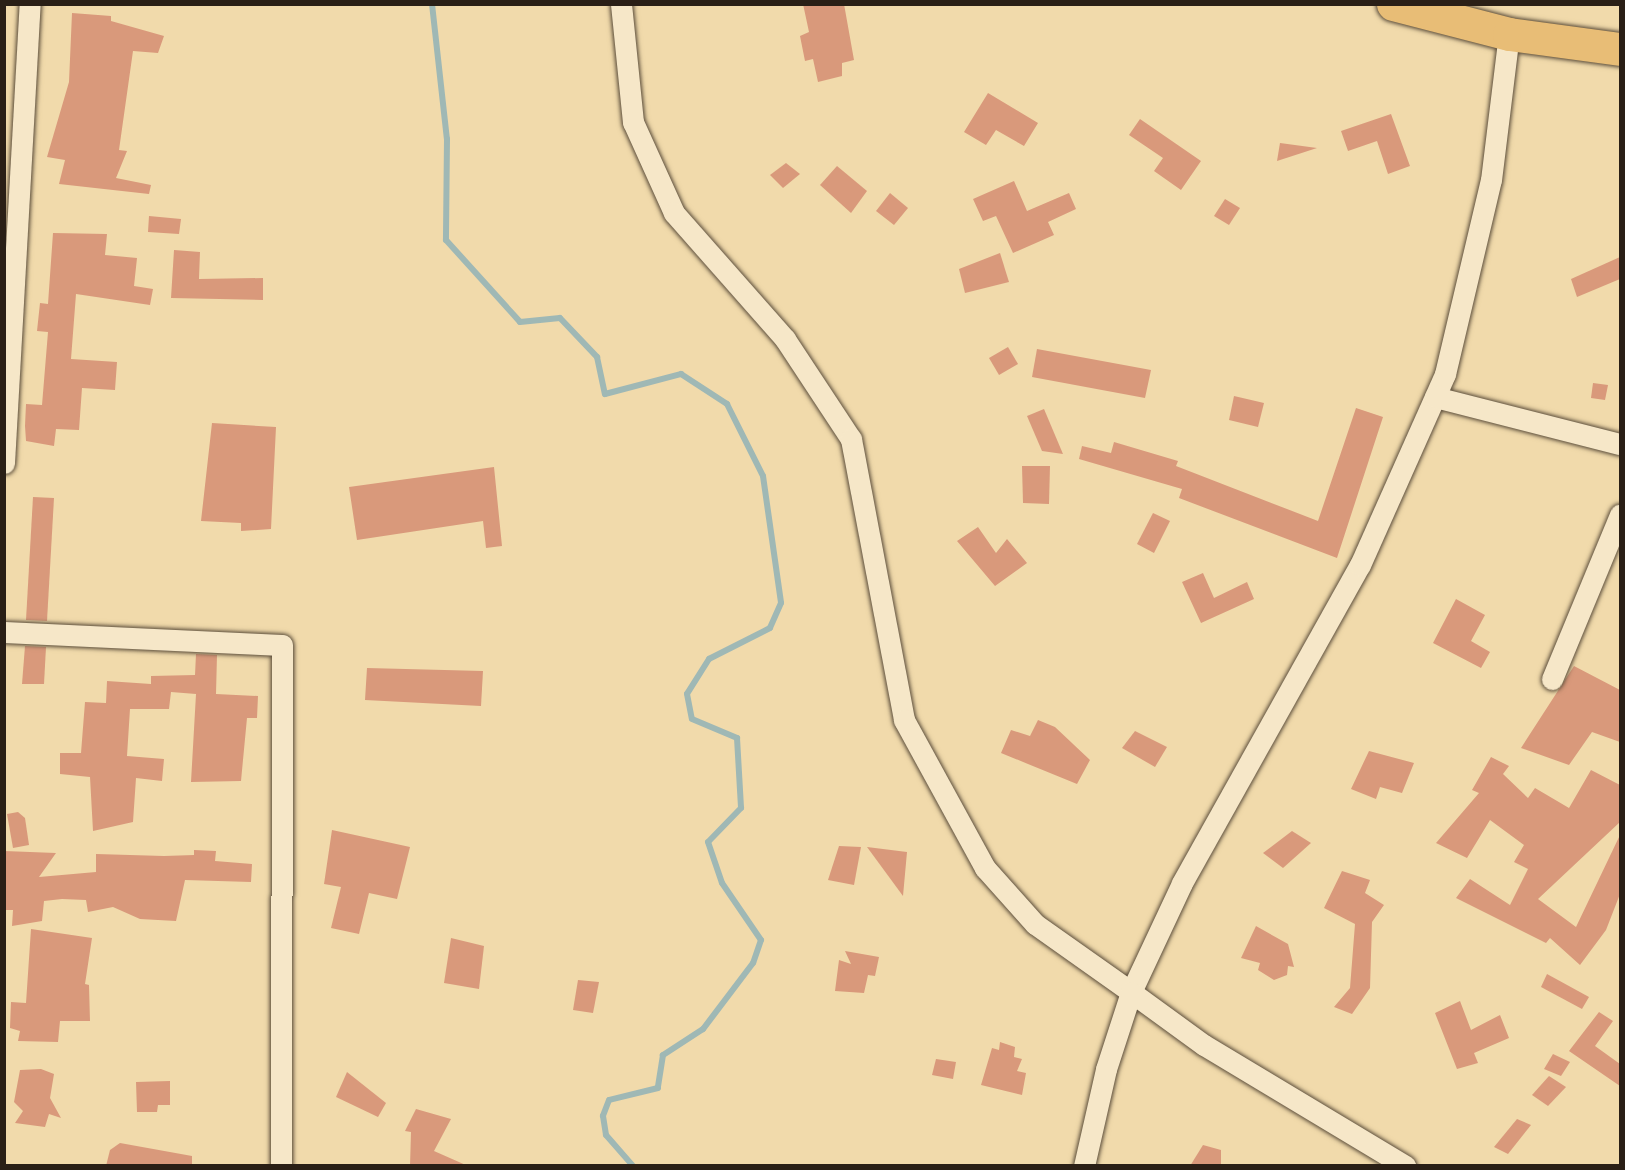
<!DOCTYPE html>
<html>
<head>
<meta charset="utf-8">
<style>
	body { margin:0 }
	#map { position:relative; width:1625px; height:1170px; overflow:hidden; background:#f1daab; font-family:"EB Garamond",serif }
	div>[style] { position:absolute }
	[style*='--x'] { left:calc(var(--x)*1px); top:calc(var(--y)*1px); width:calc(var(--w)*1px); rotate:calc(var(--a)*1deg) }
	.stream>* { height:6px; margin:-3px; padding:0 3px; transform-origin:3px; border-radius:3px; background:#9fb8b5 }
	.building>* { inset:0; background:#d9997b }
	.roads { filter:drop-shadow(0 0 2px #5c4e3b) drop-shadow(0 0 2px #5c4e3b) }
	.minor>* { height:21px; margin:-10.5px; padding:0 10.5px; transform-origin:10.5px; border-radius:10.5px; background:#f6e7c8 }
	.trunk>* { height:33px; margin:-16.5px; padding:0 16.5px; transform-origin:16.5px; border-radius:16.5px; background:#e8bd76 }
	span { translate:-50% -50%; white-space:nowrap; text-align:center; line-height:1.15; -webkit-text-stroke:6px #f6e7c8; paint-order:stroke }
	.frame { position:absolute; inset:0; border:6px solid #2a1f16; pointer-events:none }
</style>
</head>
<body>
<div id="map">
	<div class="stream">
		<div style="--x:432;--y:4;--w:136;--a:83.7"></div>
		<div style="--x:447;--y:139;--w:101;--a:90.6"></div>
		<div style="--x:446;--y:240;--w:110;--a:47.9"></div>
		<div style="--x:520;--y:322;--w:40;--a:-5.7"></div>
		<div style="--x:560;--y:318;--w:54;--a:46.5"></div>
		<div style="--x:597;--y:357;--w:38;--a:78"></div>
		<div style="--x:605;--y:394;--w:79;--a:-14.7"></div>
		<div style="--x:681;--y:374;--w:55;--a:33.1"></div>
		<div style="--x:727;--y:404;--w:80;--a:63.4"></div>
		<div style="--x:763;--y:476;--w:128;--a:81.9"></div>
		<div style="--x:781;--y:603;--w:27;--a:114"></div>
		<div style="--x:770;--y:628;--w:68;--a:153.1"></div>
		<div style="--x:709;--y:659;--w:41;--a:122.2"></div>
		<div style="--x:687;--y:694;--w:25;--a:79"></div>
		<div style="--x:692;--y:719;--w:49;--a:22.9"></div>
		<div style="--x:737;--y:738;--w:70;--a:86.7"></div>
		<div style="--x:741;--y:808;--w:47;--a:134.1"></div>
		<div style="--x:708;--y:842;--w:43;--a:71.1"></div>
		<div style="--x:722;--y:883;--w:69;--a:55.6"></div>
		<div style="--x:761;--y:940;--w:24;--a:109"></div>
		<div style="--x:753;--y:963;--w:83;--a:127.1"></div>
		<div style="--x:703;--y:1029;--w:48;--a:147"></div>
		<div style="--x:663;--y:1055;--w:33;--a:99"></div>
		<div style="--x:658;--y:1088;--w:50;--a:166.2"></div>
		<div style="--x:609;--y:1100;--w:17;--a:111"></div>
		<div style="--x:603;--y:1116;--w:19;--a:81"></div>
		<div style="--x:606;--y:1135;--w:41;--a:48.9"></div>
	</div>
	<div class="building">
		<div style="clip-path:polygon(803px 4px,844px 4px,854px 60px,842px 63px,842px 76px,818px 82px,813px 59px,805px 61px,800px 36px,809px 32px)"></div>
		<div style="clip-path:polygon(72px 13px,111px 16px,111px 21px,164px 36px,158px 53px,133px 51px,119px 150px,127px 151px,116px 178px,151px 185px,149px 194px,59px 184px,65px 160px,47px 157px,69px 82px)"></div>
		<div style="clip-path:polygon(988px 93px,1038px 123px,1024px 146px,996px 130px,986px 145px,964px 132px)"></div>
		<div style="clip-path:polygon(1391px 114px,1410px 166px,1388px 174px,1377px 141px,1348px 151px,1341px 131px)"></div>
		<div style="clip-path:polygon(1140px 119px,1201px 161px,1181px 190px,1154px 171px,1163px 158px,1129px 135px)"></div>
		<div style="clip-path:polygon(1280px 143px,1317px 148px,1277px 161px)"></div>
		<div style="clip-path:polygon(786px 163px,800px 174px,783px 188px,770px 175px)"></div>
		<div style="clip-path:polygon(837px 166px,867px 191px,851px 213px,820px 185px)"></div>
		<div style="clip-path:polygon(1014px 181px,1027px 211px,1069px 193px,1076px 209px,1048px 222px,1054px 235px,1013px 253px,996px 216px,983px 221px,973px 199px)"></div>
		<div style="clip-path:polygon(890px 193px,908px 208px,894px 225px,876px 211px)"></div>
		<div style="clip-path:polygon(1225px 199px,1240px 208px,1229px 225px,1214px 216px)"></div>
		<div style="clip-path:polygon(149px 216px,181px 219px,179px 234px,148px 232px)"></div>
		<div style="clip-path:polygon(53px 233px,107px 234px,105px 255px,137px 258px,134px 286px,153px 289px,150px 305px,76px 294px,71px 359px,117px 362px,115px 390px,82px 388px,79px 430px,56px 429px,54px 446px,26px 441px,25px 426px,26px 404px,42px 405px,48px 332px,37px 331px,40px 303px,48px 304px)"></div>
		<div style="clip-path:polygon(174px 250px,200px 252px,199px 279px,263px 278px,263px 300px,171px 298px)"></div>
		<div style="clip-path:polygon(1000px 253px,1009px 282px,965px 293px,959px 269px)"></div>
		<div style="clip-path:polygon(1620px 257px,1620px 279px,1577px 297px,1571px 279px)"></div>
		<div style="clip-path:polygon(1008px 347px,1018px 364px,999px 375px,989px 358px)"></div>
		<div style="clip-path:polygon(1037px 349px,1151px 370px,1145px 398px,1032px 377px)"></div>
		<div style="clip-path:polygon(1593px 383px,1608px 385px,1605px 400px,1591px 398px)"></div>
		<div style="clip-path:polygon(1234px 396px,1264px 403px,1258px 427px,1229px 420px)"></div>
		<div style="clip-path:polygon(1356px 408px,1383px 417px,1337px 558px,1179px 498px,1182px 489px,1079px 459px,1082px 446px,1111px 453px,1114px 442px,1178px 461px,1176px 466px,1318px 521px)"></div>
		<div style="clip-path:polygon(1044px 409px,1063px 454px,1042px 451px,1027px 416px)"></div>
		<div style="clip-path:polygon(212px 423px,276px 427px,271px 529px,241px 531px,241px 523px,201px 521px)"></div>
		<div style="clip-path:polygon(1022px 466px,1050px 466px,1049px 504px,1023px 503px)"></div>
		<div style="clip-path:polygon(494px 467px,502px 546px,486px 548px,483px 521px,357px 540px,349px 487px)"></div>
		<div style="clip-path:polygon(33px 497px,54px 498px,47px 621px,26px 620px)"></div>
		<div style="clip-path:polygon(1153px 513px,1170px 521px,1154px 553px,1137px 544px)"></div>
		<div style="clip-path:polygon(978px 527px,996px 553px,1007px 539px,1027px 563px,995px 586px,957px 541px)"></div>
		<div style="clip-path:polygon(1203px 573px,1214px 598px,1247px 582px,1254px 599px,1201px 623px,1182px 582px)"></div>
		<div style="clip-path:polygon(1456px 599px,1485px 615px,1471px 641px,1490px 652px,1481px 668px,1433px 643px)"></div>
		<div style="clip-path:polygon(25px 646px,46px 647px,44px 684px,22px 684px)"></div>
		<div style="clip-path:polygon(196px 654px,217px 655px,216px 694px,258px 696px,257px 718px,247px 718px,241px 781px,191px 782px,196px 694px,171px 692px,169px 709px,130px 709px,127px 756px,164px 759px,162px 781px,136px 778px,133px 822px,93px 831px,90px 777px,60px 774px,60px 753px,81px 753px,85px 702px,106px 703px,107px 681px,151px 684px,151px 676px,195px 675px)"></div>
		<div style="clip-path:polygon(1574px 666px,1620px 690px,1620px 742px,1592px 732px,1569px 765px,1521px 748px)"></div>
		<div style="clip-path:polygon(367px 668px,483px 671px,481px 706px,365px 700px)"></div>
		<div style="clip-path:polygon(1038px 720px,1055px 727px,1090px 760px,1077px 784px,1001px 753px,1011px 730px,1030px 736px)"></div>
		<div style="clip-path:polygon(1135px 731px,1167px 747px,1155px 767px,1122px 748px)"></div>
		<div style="clip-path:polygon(1369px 751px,1414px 763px,1402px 793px,1380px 787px,1376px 799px,1351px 789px)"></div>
		<div style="clip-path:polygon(1491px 757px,1509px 766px,1503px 774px,1528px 798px,1535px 788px,1569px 808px,1591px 770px,1620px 785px,1620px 822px,1538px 899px,1576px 927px,1620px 835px,1620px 894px,1606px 930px,1580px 965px,1550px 938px,1546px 943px,1456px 898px,1470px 879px,1510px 905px,1528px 869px,1514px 862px,1524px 845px,1490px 820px,1467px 858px,1436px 843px,1479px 793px,1472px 790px)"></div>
		<div style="clip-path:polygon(18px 812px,25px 818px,29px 845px,13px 848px,7px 814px)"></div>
		<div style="clip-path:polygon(332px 830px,410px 847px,397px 899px,369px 893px,359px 934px,331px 928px,341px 887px,324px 884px)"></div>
		<div style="clip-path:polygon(1292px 831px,1311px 843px,1283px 868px,1263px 853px)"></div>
		<div style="clip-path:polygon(839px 846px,861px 847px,854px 885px,828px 880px)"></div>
		<div style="clip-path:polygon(867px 847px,907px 852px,903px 896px)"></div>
		<div style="clip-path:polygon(194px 850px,216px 851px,215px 861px,252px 864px,251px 882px,185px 880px,176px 921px,140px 919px,113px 907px,88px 912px,86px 900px,62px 899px,44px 901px,42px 921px,12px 926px,13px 910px,4px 910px,4px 851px,56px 853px,39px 877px,96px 872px,96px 854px,164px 856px,194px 855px)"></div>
		<div style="clip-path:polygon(1342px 871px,1370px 880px,1365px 893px,1384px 905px,1372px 922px,1370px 988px,1352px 1014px,1334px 1007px,1350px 988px,1355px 924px,1324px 908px)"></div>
		<div style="clip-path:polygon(1256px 926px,1288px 944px,1294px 967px,1288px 966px,1287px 975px,1274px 980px,1258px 970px,1260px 963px,1241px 958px)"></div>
		<div style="clip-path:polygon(31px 929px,92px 938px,85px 984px,89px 985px,90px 1021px,60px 1021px,58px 1042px,18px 1041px,20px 1031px,10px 1028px,11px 1002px,26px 1003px)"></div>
		<div style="clip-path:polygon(451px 938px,484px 946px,479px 989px,444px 983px)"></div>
		<div style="clip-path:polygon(845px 951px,879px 957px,875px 976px,868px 975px,864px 993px,835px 991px,839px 960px,851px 964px)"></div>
		<div style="clip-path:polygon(1547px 974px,1589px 997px,1582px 1009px,1541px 987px)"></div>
		<div style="clip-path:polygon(578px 980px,599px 982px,593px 1013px,573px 1010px)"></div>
		<div style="clip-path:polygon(1460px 1001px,1471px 1030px,1500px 1015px,1509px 1038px,1474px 1053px,1478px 1063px,1457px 1069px,1435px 1013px)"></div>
		<div style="clip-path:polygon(1599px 1012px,1613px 1021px,1595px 1046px,1620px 1064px,1620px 1086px,1569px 1051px)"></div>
		<div style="clip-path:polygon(1000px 1042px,1015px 1047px,1014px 1057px,1022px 1059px,1017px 1071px,1026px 1073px,1022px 1095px,981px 1085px,992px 1048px,999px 1050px)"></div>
		<div style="clip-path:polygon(1553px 1054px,1570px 1062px,1561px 1076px,1544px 1069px)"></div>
		<div style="clip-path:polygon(936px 1059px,956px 1062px,953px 1079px,932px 1075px)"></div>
		<div style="clip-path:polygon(41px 1069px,54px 1074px,50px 1098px,61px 1118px,49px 1114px,45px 1127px,15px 1123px,23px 1111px,14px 1102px,20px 1070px)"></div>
		<div style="clip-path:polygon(347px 1072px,386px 1103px,378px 1117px,336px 1097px)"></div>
		<div style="clip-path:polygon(1549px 1076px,1566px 1087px,1548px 1106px,1532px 1095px)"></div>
		<div style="clip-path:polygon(170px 1081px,170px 1105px,158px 1105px,157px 1112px,137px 1112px,136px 1082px)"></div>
		<div style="clip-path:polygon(416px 1109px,451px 1119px,434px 1151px,468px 1166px,410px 1166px,411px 1132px,405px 1131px)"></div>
		<div style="clip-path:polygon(1517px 1119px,1531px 1125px,1508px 1154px,1494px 1147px)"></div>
		<div style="clip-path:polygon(120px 1143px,192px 1156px,192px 1166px,106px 1166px,110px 1150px)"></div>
		<div style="clip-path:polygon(1203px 1145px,1221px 1150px,1221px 1166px,1190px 1166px)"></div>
	</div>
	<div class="roads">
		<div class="minor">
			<div style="--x:621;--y:4;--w:119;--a:84.2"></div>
			<div style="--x:633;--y:122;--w:100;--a:65.7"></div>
			<div style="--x:674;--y:213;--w:168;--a:48.6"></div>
			<div style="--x:785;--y:339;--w:120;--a:56.6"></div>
			<div style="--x:851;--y:439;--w:286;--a:79.3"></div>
			<div style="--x:904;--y:720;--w:169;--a:61.3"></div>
			<div style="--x:985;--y:868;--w:75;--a:48.2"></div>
			<div style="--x:1035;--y:924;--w:118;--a:35.3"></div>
			<div style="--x:1131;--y:992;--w:120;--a:-64.9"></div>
			<div style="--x:1182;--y:883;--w:364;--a:-60.8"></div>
			<div style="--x:1360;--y:565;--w:209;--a:-66"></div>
			<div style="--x:1445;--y:374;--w:199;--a:-76.7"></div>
			<div style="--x:1491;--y:180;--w:147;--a:-83"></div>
			<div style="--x:1435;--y:397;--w:191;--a:14.3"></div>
			<div style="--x:4;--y:463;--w:460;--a:-86.8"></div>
			<div style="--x:4;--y:632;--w:278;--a:2.7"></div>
			<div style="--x:282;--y:645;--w:521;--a:90.11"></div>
			<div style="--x:1552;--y:679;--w:178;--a:-67.5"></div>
			<div style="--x:1084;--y:1166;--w:99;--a:-77.2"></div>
			<div style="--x:1106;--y:1069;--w:81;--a:-72"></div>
			<div style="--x:1131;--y:992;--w:90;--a:36"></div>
			<div style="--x:1204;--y:1045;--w:235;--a:31"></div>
		</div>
		<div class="trunk">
			<div style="--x:1393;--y:4;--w:120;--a:14.5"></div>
			<div style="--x:1509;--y:34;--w:112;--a:7.7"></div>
		</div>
	</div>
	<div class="frame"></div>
</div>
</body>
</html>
